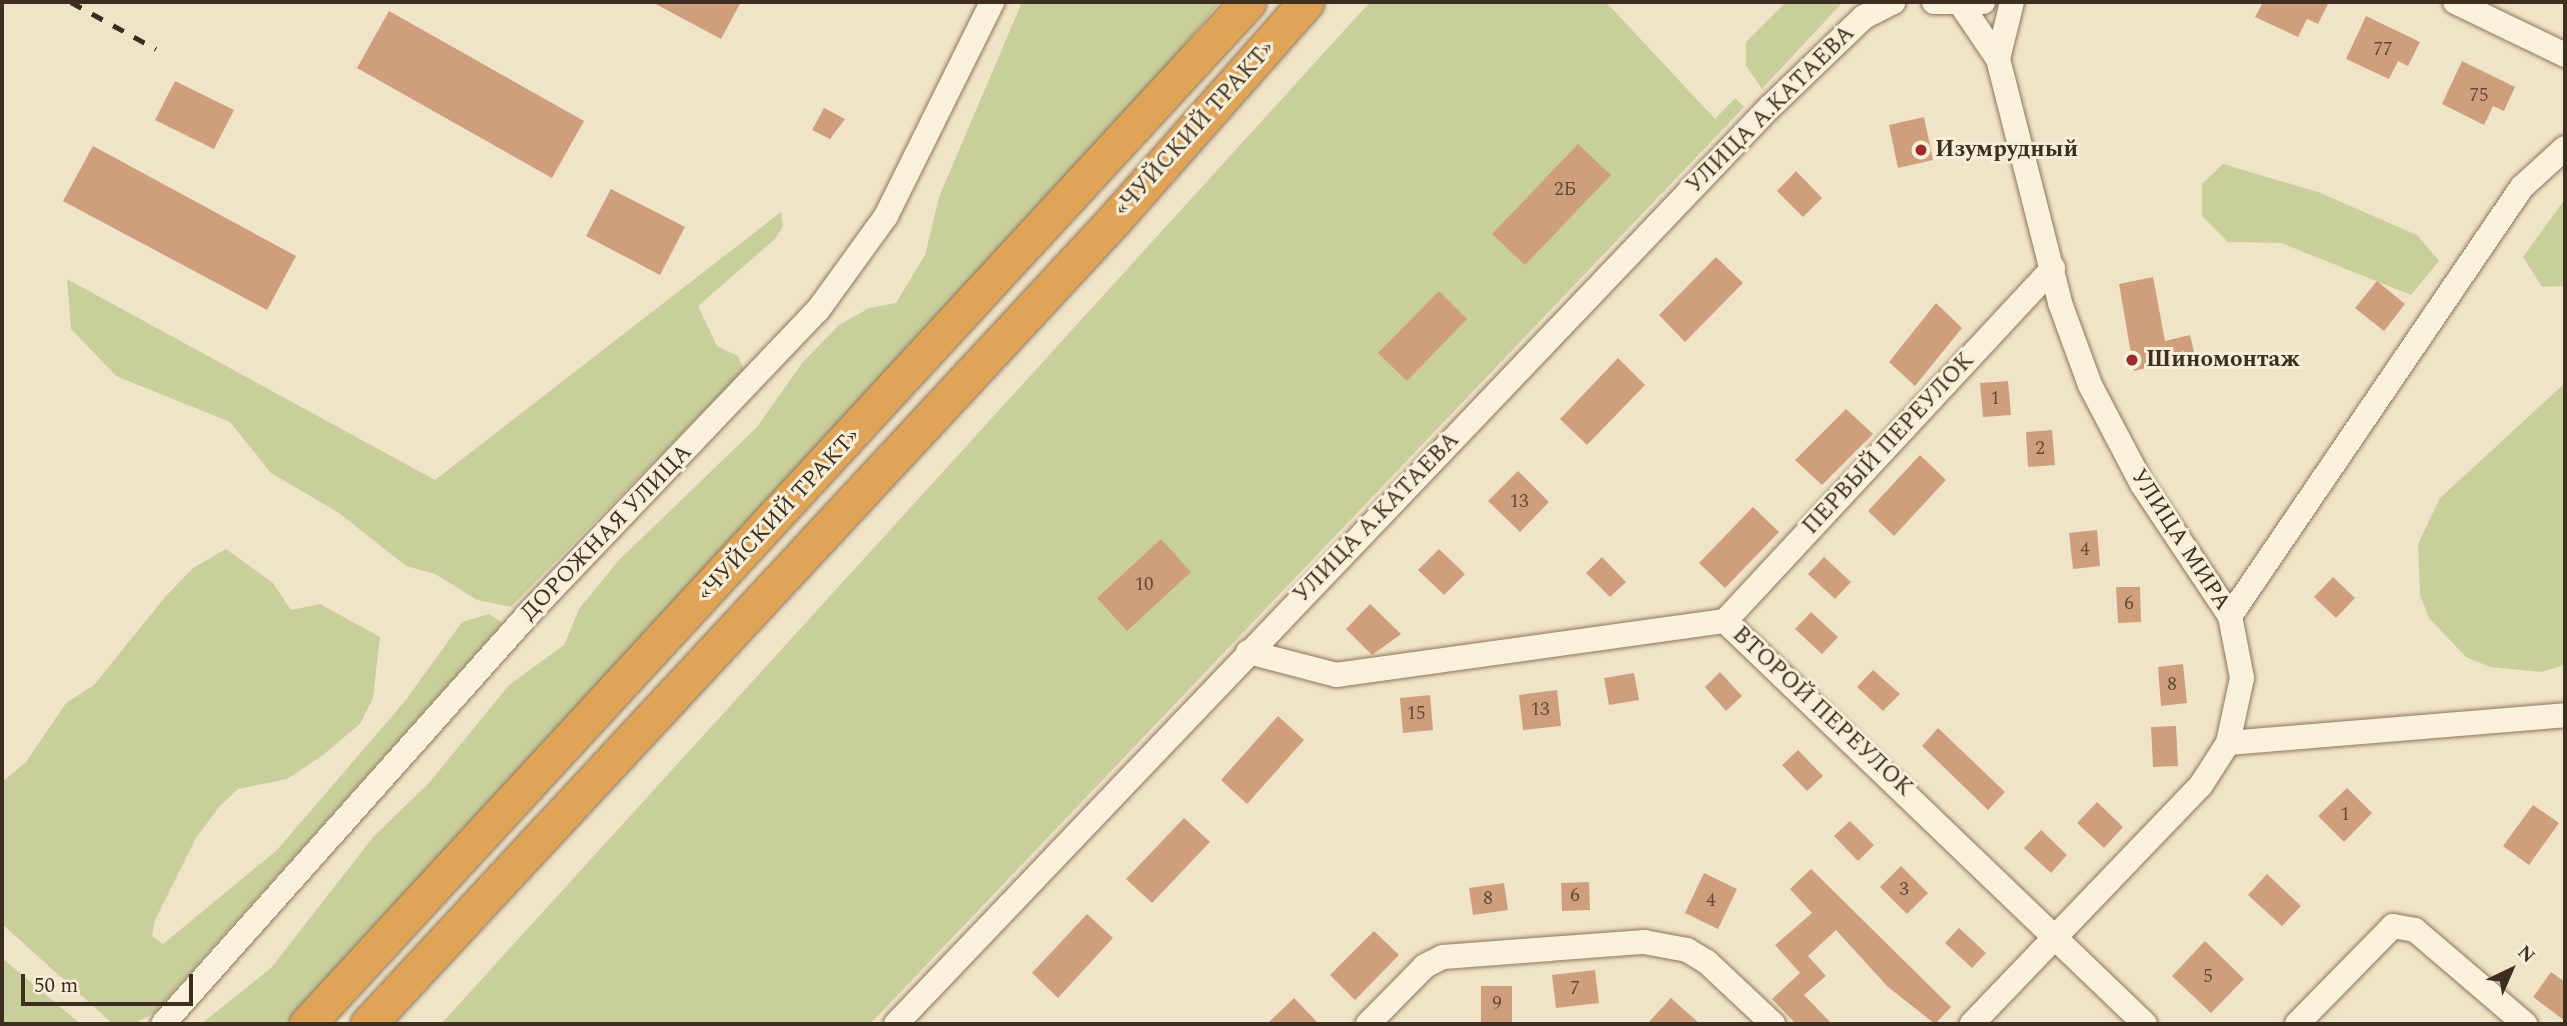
<!DOCTYPE html>
<html>
<head>
<meta charset="utf-8">
<style>
	body { margin:0 }
	#map { position:relative; width:2567px; height:1026px; overflow:hidden; background:#f0e4c8; font-family:Spectral,serif }
	div>[style] { position:absolute }
	[style*='--x'] { left:calc(var(--x)*1px); top:calc(var(--y)*1px); width:calc(var(--w)*1px); rotate:calc(var(--a)*1deg) }
	.green>* { inset:0; background:#c9cf9b }
	.building>* { inset:0; background:#cf9f7d }
	.roads { filter:drop-shadow(0 0 2px #8d765c) drop-shadow(0 0 2px #8d765c) }
	.minor>* { height:24px; margin:-12px; padding:0 12px; transform-origin:12px; border-radius:12px; background:#faf1dc }
	.highway>* { height:35px; margin:-17.5px; padding:0 17.5px; transform-origin:17.5px; border-radius:17.5px; background:#e0a458 }
	.rail>* { height:5px; margin-top:-2.5px; transform-origin:0; background:repeating-linear-gradient(90deg,#3d2e20 0 12px,transparent 0 24px) }
	.dots>* { width:19px; height:19px; translate:-50% -50%; box-sizing:border-box; border:4px solid #f7eed8; border-radius:50% }
	span { translate:-50% -50%; white-space:nowrap; text-align:center; line-height:1.15; -webkit-text-stroke:6px #f7eed8; paint-order:stroke }
	.number-label { font-size:19px; color:#624a37 }
	.number-label span { -webkit-text-stroke-width:0 }
	.street-label { font-size:23px; color:#3d2e20 }
	.poi-label { font-size:23px; color:#3d2e20; font-weight:700 }
	.left { translate:0 -50%; text-align:left }
	.frame { position:absolute; inset:0; border:4px solid #3d2e20; pointer-events:none }
	.north { position:absolute; left:2476px; top:935px; width:70px; height:70px; -webkit-text-stroke:5px #f7eed8; paint-order:stroke; rotate:44deg; font-size:19px; font-weight:700; line-height:28px; text-align:center; color:#3d2e20 }
	.north::after { content:''; display:block; margin:auto; width:24px; height:32px; background:#3d2e20; clip-path:polygon(50% 0,100% 100%,50% 72%,0 100%) }
	.scale { position:absolute; left:21px; top:974px; width:172px; height:32px; box-sizing:border-box; border:4px solid #3d2e20; border-top:0; padding-left:9px; font-size:21px; line-height:24px; white-space:nowrap; color:#3d2e20; -webkit-text-stroke:5px #f7eed8; paint-order:stroke }
</style>
</head>
<body>
<div id="map">
	<div class="green">
		<div style="clip-path:polygon(1022px 2px,1220px 2px,1051px 207px,287px 1024px,201px 1024px,271px 968px,374px 836px,429px 783px,509px 685px,564px 645px,579px 609px,619px 560px,757px 427px,802px 363px,839px 325px,869px 308px,896px 303px,925px 255px,939px 197px)"></div>
		<div style="clip-path:polygon(1370px 2px,1606px 2px,1715px 119px,1735px 98px,1744px 107px,870px 1024px,441px 1024px)"></div>
		<div style="clip-path:polygon(1786px 2px,1843px 2px,1762px 89px,1746px 66px,1746px 42px)"></div>
		<div style="clip-path:polygon(2223px 164px,2318px 192px,2417px 235px,2439px 261px,2411px 295px,2281px 243px,2228px 242px,2202px 216px,2202px 184px)"></div>
		<div style="clip-path:polygon(2565px 199px,2565px 286px,2542px 287px,2523px 257px)"></div>
		<div style="clip-path:polygon(781px 212px,783px 226px,775px 239px,698px 306px,717px 346px,738px 356px,744px 370px,511px 607px,477px 600px,435px 574px,406px 566px,339px 513px,271px 473px,230px 422px,116px 376px,71px 329px,67px 279px,435px 480px)"></div>
		<div style="clip-path:polygon(2565px 383px,2565px 665px,2541px 672px,2490px 667px,2466px 657px,2430px 619px,2420px 596px,2418px 544px,2440px 498px)"></div>
		<div style="clip-path:polygon(226px 549px,273px 583px,291px 610px,320px 604px,380px 637px,373px 698px,360px 724px,323px 755px,287px 779px,238px 789px,219px 807px,196px 838px,155px 920px,152px 936px,163px 944px,277px 850px,405px 701px,462px 622px,489px 614px,503px 623px,154px 1013px,134px 1024px,113px 1024px,2px 924px,2px 782px,26px 762px,66px 703px,94px 685px,165px 597px,193px 568px)"></div>
		<div style="clip-path:polygon(2px 958px,77px 1021px,81px 1024px,2px 1024px)"></div>
	</div>
	<div class="building">
		<div style="clip-path:polygon(652px 2px,741px 2px,721px 39px)"></div>
		<div style="clip-path:polygon(2263px 2px,2329px 2px,2318px 24px,2307px 19px,2298px 37px,2255px 17px)"></div>
		<div style="clip-path:polygon(389px 11px,584px 121px,552px 178px,357px 68px)"></div>
		<div style="clip-path:polygon(2366px 16px,2420px 42px,2408px 66px,2398px 61px,2389px 79px,2346px 59px)"></div>
		<div style="clip-path:polygon(2462px 61px,2515px 87px,2504px 111px,2493px 106px,2484px 125px,2442px 104px)"></div>
		<div style="clip-path:polygon(175px 81px,234px 110px,214px 149px,155px 120px)"></div>
		<div style="clip-path:polygon(824px 108px,845px 119px,830px 139px,812px 130px)"></div>
		<div style="clip-path:polygon(1924px 117px,1933px 160px,1898px 168px,1889px 125px)"></div>
		<div style="clip-path:polygon(1578px 144px,1611px 175px,1525px 265px,1492px 234px)"></div>
		<div style="clip-path:polygon(93px 146px,296px 256px,267px 310px,63px 201px)"></div>
		<div style="clip-path:polygon(1796px 171px,1822px 198px,1803px 217px,1777px 191px)"></div>
		<div style="clip-path:polygon(611px 189px,685px 227px,660px 275px,586px 236px)"></div>
		<div style="clip-path:polygon(1716px 257px,1743px 283px,1685px 342px,1659px 315px)"></div>
		<div style="clip-path:polygon(2153px 277px,2165px 341px,2190px 335px,2195px 356px,2134px 371px,2119px 284px)"></div>
		<div style="clip-path:polygon(2377px 281px,2405px 304px,2384px 331px,2355px 308px)"></div>
		<div style="clip-path:polygon(1439px 291px,1467px 319px,1407px 381px,1378px 353px)"></div>
		<div style="clip-path:polygon(1936px 303px,1962px 328px,1915px 386px,1889px 362px)"></div>
		<div style="clip-path:polygon(1618px 358px,1645px 385px,1587px 445px,1560px 419px)"></div>
		<div style="clip-path:polygon(2008px 381px,2011px 415px,1983px 417px,1980px 383px)"></div>
		<div style="clip-path:polygon(1846px 409px,1873px 434px,1822px 485px,1795px 460px)"></div>
		<div style="clip-path:polygon(2052px 430px,2055px 465px,2028px 467px,2026px 432px)"></div>
		<div style="clip-path:polygon(1920px 455px,1946px 480px,1894px 536px,1868px 511px)"></div>
		<div style="clip-path:polygon(1518px 471px,1549px 502px,1520px 532px,1488px 501px)"></div>
		<div style="clip-path:polygon(1753px 507px,1779px 532px,1725px 588px,1699px 563px)"></div>
		<div style="clip-path:polygon(2097px 530px,2100px 566px,2073px 569px,2069px 533px)"></div>
		<div style="clip-path:polygon(1161px 539px,1191px 572px,1127px 631px,1097px 598px)"></div>
		<div style="clip-path:polygon(1439px 549px,1465px 574px,1444px 595px,1418px 570px)"></div>
		<div style="clip-path:polygon(1602px 557px,1626px 582px,1610px 597px,1586px 573px)"></div>
		<div style="clip-path:polygon(1824px 557px,1851px 582px,1835px 599px,1808px 574px)"></div>
		<div style="clip-path:polygon(2333px 577px,2355px 598px,2336px 618px,2314px 597px)"></div>
		<div style="clip-path:polygon(2116px 587px,2140px 587px,2141px 622px,2118px 623px)"></div>
		<div style="clip-path:polygon(1370px 604px,1401px 634px,1372px 655px,1346px 629px)"></div>
		<div style="clip-path:polygon(1811px 612px,1838px 637px,1822px 654px,1795px 629px)"></div>
		<div style="clip-path:polygon(2183px 664px,2187px 703px,2161px 706px,2158px 667px)"></div>
		<div style="clip-path:polygon(1873px 670px,1900px 694px,1883px 711px,1857px 687px)"></div>
		<div style="clip-path:polygon(1720px 672px,1742px 696px,1726px 711px,1705px 687px)"></div>
		<div style="clip-path:polygon(1634px 673px,1639px 700px,1609px 705px,1604px 678px)"></div>
		<div style="clip-path:polygon(1557px 690px,1561px 726px,1523px 730px,1519px 695px)"></div>
		<div style="clip-path:polygon(1430px 695px,1433px 730px,1403px 733px,1400px 698px)"></div>
		<div style="clip-path:polygon(1278px 716px,1304px 740px,1247px 804px,1221px 780px)"></div>
		<div style="clip-path:polygon(2176px 726px,2178px 766px,2153px 767px,2151px 727px)"></div>
		<div style="clip-path:polygon(1938px 728px,2005px 792px,1988px 810px,1922px 746px)"></div>
		<div style="clip-path:polygon(1798px 750px,1823px 776px,1807px 791px,1782px 765px)"></div>
		<div style="clip-path:polygon(2347px 788px,2372px 813px,2344px 842px,2318px 816px)"></div>
		<div style="clip-path:polygon(2097px 802px,2123px 827px,2104px 848px,2077px 823px)"></div>
		<div style="clip-path:polygon(2533px 805px,2559px 823px,2529px 865px,2503px 846px)"></div>
		<div style="clip-path:polygon(1184px 818px,1210px 842px,1152px 903px,1126px 879px)"></div>
		<div style="clip-path:polygon(1850px 821px,1874px 845px,1858px 861px,1834px 836px)"></div>
		<div style="clip-path:polygon(2041px 830px,2067px 855px,2051px 873px,2024px 848px)"></div>
		<div style="clip-path:polygon(1901px 866px,1928px 893px,1907px 914px,1880px 887px)"></div>
		<div style="clip-path:polygon(1811px 869px,1951px 1007px,1935px 1024px,1888px 987px,1836px 930px,1808px 956px,1826px 976px,1804px 995px,1832px 1024px,1796px 1024px,1772px 999px,1800px 973px,1775px 945px,1812px 913px,1790px 889px)"></div>
		<div style="clip-path:polygon(1704px 873px,1737px 889px,1718px 929px,1685px 913px)"></div>
		<div style="clip-path:polygon(2267px 874px,2301px 906px,2282px 926px,2248px 895px)"></div>
		<div style="clip-path:polygon(1589px 882px,1590px 910px,1562px 911px,1561px 883px)"></div>
		<div style="clip-path:polygon(1504px 883px,1508px 910px,1473px 915px,1469px 888px)"></div>
		<div style="clip-path:polygon(1087px 914px,1113px 938px,1058px 998px,1032px 973px)"></div>
		<div style="clip-path:polygon(1959px 928px,1986px 953px,1972px 968px,1945px 943px)"></div>
		<div style="clip-path:polygon(1374px 931px,1399px 955px,1355px 1000px,1330px 975px)"></div>
		<div style="clip-path:polygon(2205px 941px,2244px 979px,2211px 1013px,2172px 976px)"></div>
		<div style="clip-path:polygon(1595px 970px,1599px 1003px,1556px 1008px,1552px 975px)"></div>
		<div style="clip-path:polygon(2551px 972px,2565px 982px,2565px 1021px,2533px 997px)"></div>
		<div style="clip-path:polygon(1481px 986px,1512px 986px,1512px 1023px,1481px 1023px)"></div>
		<div style="clip-path:polygon(1294px 998px,1319px 1024px,1267px 1024px)"></div>
		<div style="clip-path:polygon(1671px 998px,1700px 1024px,1647px 1024px)"></div>
	</div>
	<div class="roads">
		<div class="minor">
			<div style="--x:1934;--y:2;--w:49;--a:0"></div>
			<div style="--x:2455;--y:2;--w:122;--a:25.7"></div>
			<div style="--x:1962;--y:6;--w:64;--a:55.8"></div>
			<div style="--x:1998;--y:59;--w:252;--a:75.7"></div>
			<div style="--x:2060;--y:303;--w:87;--a:69.9"></div>
			<div style="--x:2090;--y:385;--w:112;--a:62.3"></div>
			<div style="--x:2142;--y:484;--w:159;--a:56.3"></div>
			<div style="--x:2230;--y:616;--w:63;--a:79"></div>
			<div style="--x:2242;--y:678;--w:66;--a:102.2"></div>
			<div style="--x:2228;--y:743;--w:50;--a:122.7"></div>
			<div style="--x:2201;--y:785;--w:331;--a:133.8"></div>
			<div style="--x:1998;--y:59;--w:59;--a:-76.2"></div>
			<div style="--x:2230;--y:616;--w:519;--a:-55.76"></div>
			<div style="--x:2522;--y:187;--w:58;--a:-42.2"></div>
			<div style="--x:1725;--y:621;--w:582;--a:43.82"></div>
			<div style="--x:1725;--y:621;--w:482;--a:-47.1"></div>
			<div style="--x:1248;--y:652;--w:91;--a:14.6"></div>
			<div style="--x:1336;--y:675;--w:393;--a:-7.9"></div>
			<div style="--x:2228;--y:743;--w:338;--a:-4.7"></div>
			<div style="--x:163;--y:1024;--w:555;--a:-48.29"></div>
			<div style="--x:532;--y:610;--w:414;--a:-46.4"></div>
			<div style="--x:818;--y:310;--w:116;--a:-54.1"></div>
			<div style="--x:886;--y:216;--w:239;--a:-63.6"></div>
			<div style="--x:896;--y:1024;--w:1267;--a:-46.38"></div>
			<div style="--x:1770;--y:107;--w:130;--a:-43.8"></div>
			<div style="--x:1864;--y:17;--w:33;--a:-27"></div>
			<div style="--x:1368;--y:1024;--w:81;--a:-45.5"></div>
			<div style="--x:1425;--y:966;--w:20;--a:-27"></div>
			<div style="--x:1443;--y:957;--w:202;--a:-4.3"></div>
			<div style="--x:1644;--y:942;--w:44;--a:10.5"></div>
			<div style="--x:1687;--y:950;--w:23;--a:31"></div>
			<div style="--x:1707;--y:962;--w:91;--a:43.2"></div>
			<div style="--x:2297;--y:1024;--w:137;--a:-45.6"></div>
			<div style="--x:2393;--y:926;--w:22;--a:10"></div>
			<div style="--x:2415;--y:930;--w:145;--a:40.5"></div>
		</div>
		<div class="highway">
			<div style="--x:307;--y:1024;--w:1389;--a:-47.36"></div>
			<div style="--x:368;--y:1024;--w:1097;--a:-47.14"></div>
			<div style="--x:1114;--y:220;--w:290;--a:-48.6"></div>
		</div>
	</div>
	<div class="rail">
		<div style="--x:71;--y:2;--w:97;--a:28.9"></div>
	</div>
	<div class="dots">
		<div style="left:1921px;top:150px;background:#9e2a2b"></div>
		<div style="left:2132px;top:360px;background:#9e2a2b"></div>
	</div>
	<div class="number-label">
		<span style="left:2383px;top:50px">77</span>
		<span style="left:2479px;top:96px">75</span>
		<span style="left:1565px;top:190px">2Б</span>
		<span style="left:1995px;top:399px">1</span>
		<span style="left:2040px;top:449px">2</span>
		<span style="left:1519px;top:502px">13</span>
		<span style="left:2085px;top:550px">4</span>
		<span style="left:1144px;top:585px">10</span>
		<span style="left:2129px;top:604px">6</span>
		<span style="left:2172px;top:685px">8</span>
		<span style="left:1540px;top:710px">13</span>
		<span style="left:1416px;top:714px">15</span>
		<span style="left:2345px;top:815px">1</span>
		<span style="left:1904px;top:890px">3</span>
		<span style="left:1575px;top:896px">6</span>
		<span style="left:1488px;top:899px">8</span>
		<span style="left:1711px;top:901px">4</span>
		<span style="left:2208px;top:977px">5</span>
		<span style="left:1575px;top:989px">7</span>
		<span style="left:1497px;top:1004px">9</span>
	</div>
	<div class="street-label">
		<span style="left:1771px;top:110px;rotate:-45deg">УЛИЦА А.КАТАЕВА</span>
		<span style="left:1195px;top:129px;rotate:-48deg">«ЧУЙСКИЙ ТРАКТ»</span>
		<span style="left:1889px;top:444px;rotate:-47deg">ПЕРВЫЙ ПЕРЕУЛОК</span>
		<span style="left:779px;top:515px;rotate:-47deg">«ЧУЙСКИЙ ТРАКТ»</span>
		<span style="left:1377px;top:518px;rotate:-46deg">УЛИЦА А.КАТАЕВА</span>
		<span style="left:607px;top:533px;rotate:-46deg">ДОРОЖНАЯ УЛИЦА</span>
		<span style="left:2180px;top:540px;rotate:57deg">УЛИЦА МИРА</span>
		<span style="left:1822px;top:712px;rotate:43deg">ВТОРОЙ ПЕРЕУЛОК</span>
	</div>
	<div class="poi-label">
		<span class="left" style="left:1935px;top:150px">Изумрудный</span>
		<span class="left" style="left:2146px;top:360px">Шиномонтаж</span>
	</div>
	<div class="frame"></div>
	<div class="north">N</div>
	<div class="scale">50 m</div>
</div>
</body>
</html>
